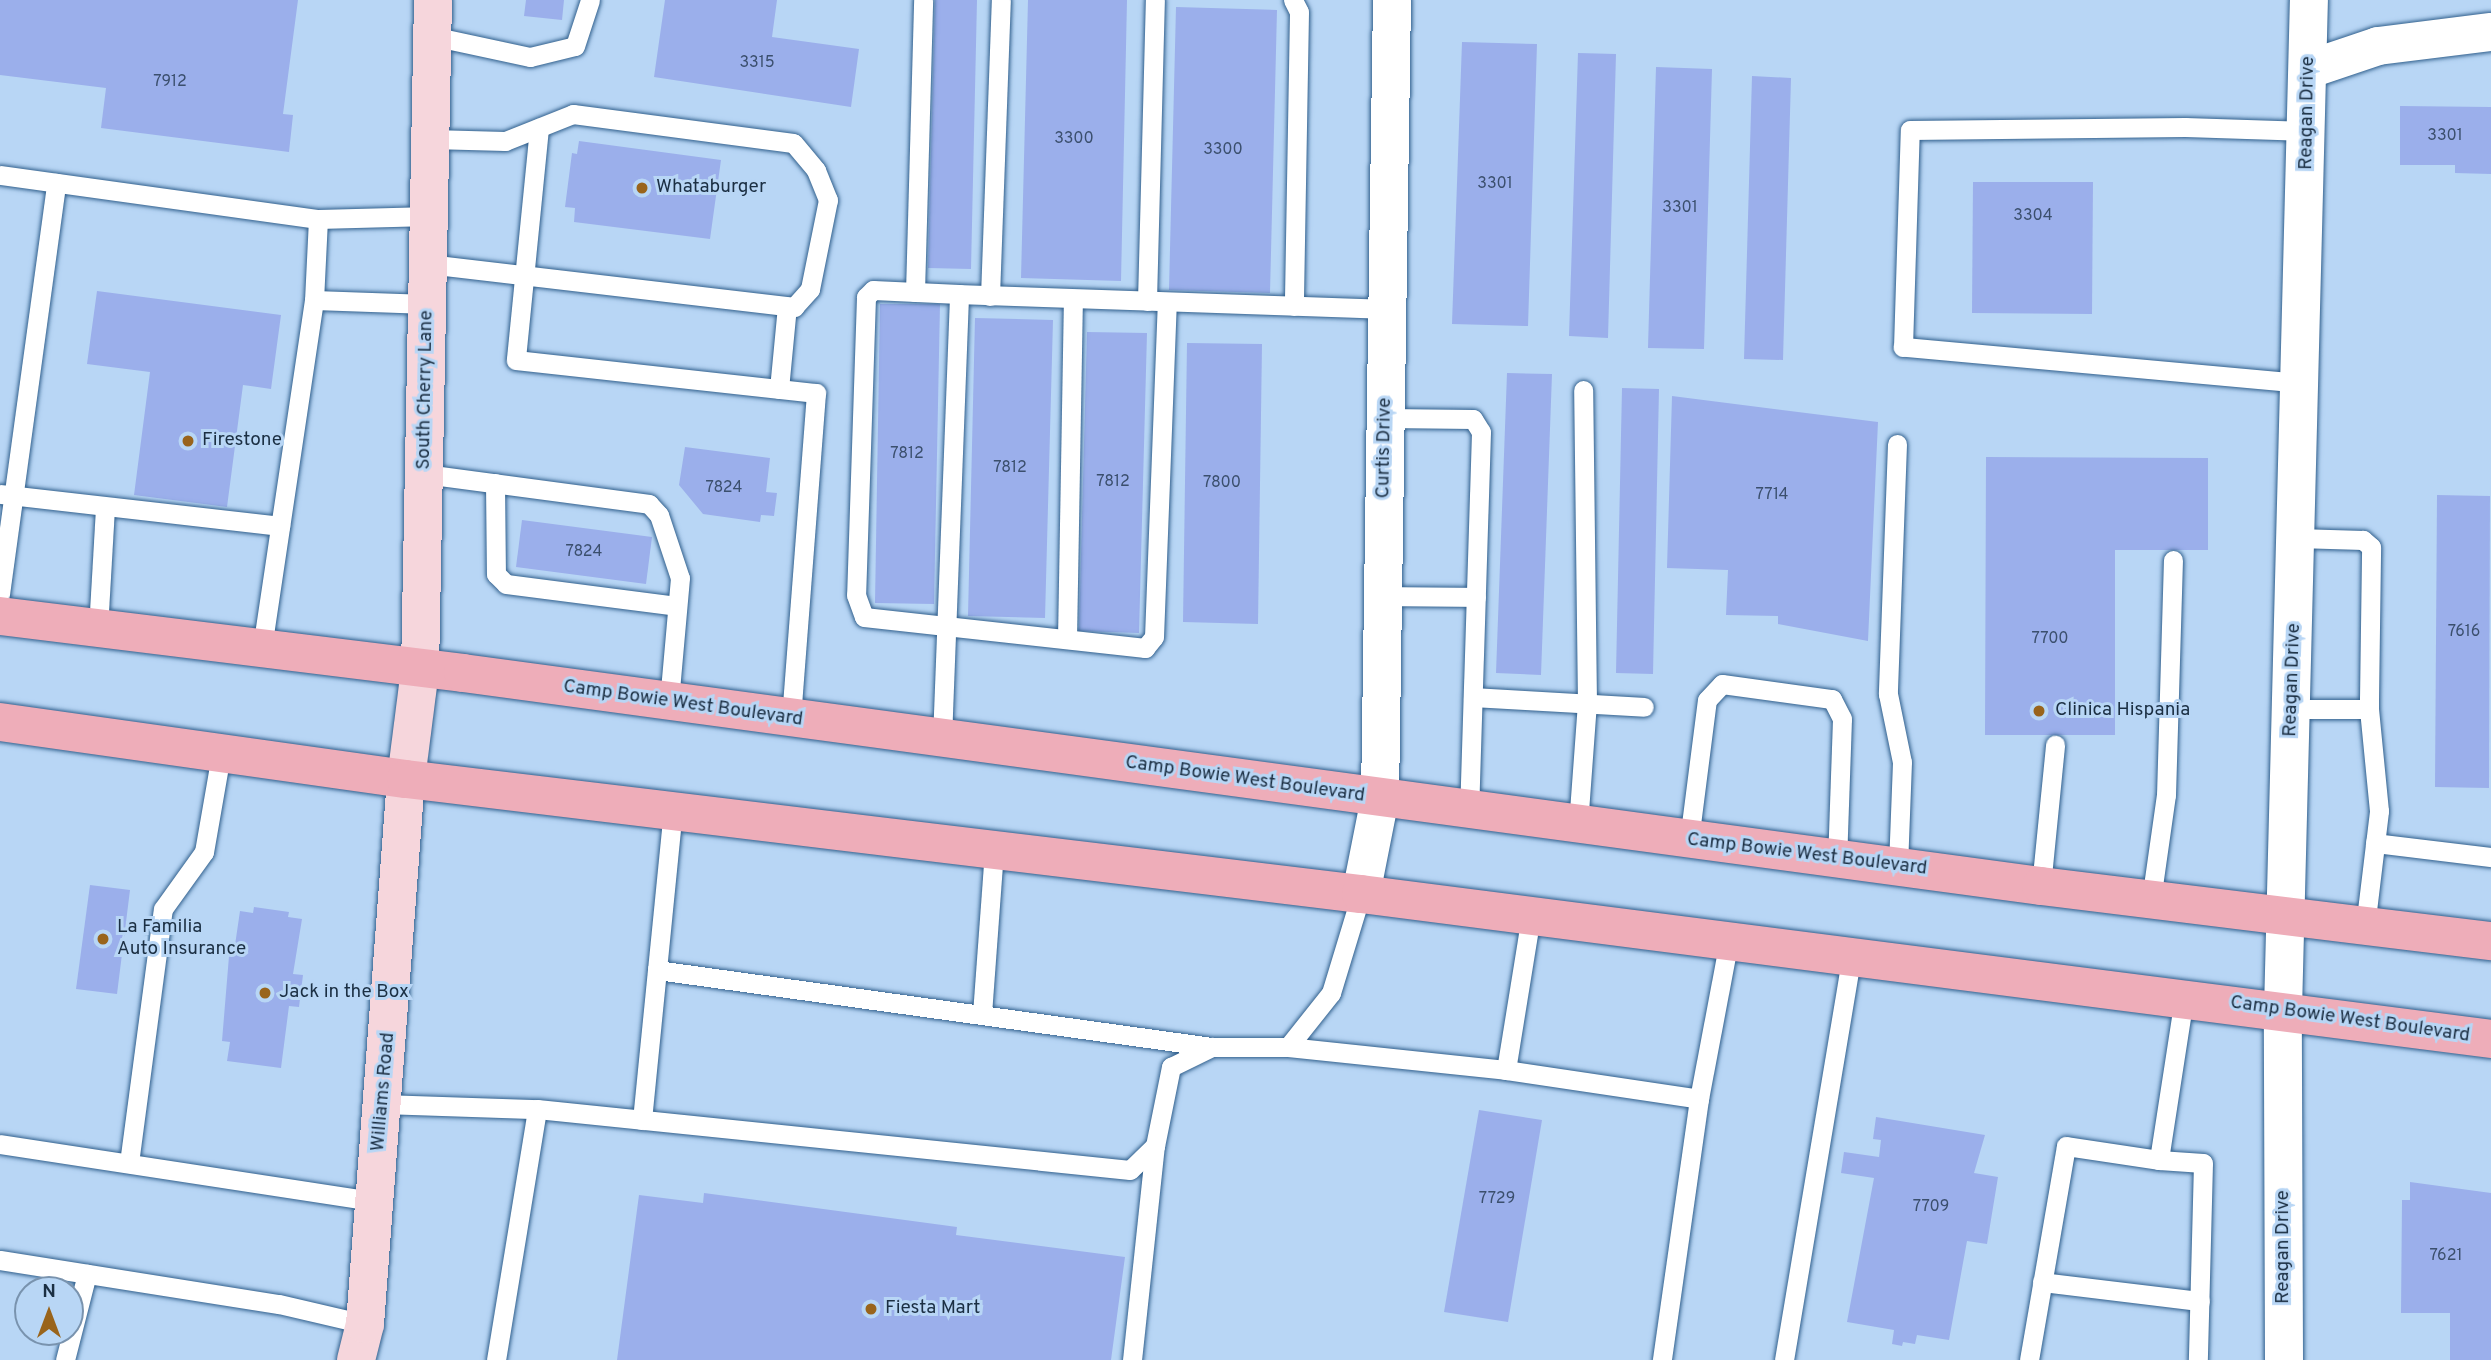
<!DOCTYPE html>
<html>
<head>
<meta charset="utf-8">
<style>
	body { margin:0 }
	#map { position:relative; width:2491px; height:1360px; overflow:hidden; background:#b8d6f5; font-family:Overpass,sans-serif }
	div>[style] { position:absolute }
	[style*='--x'] { left:calc(var(--x)*1px); top:calc(var(--y)*1px); width:calc(var(--w)*1px); rotate:calc(var(--a)*1deg) }
	.building>* { inset:0; background:#9bafeb }
	.roads { filter:drop-shadow(0 0 2px #31608d) drop-shadow(0 0 2px #31608d) }
	.lane>* { height:19px; margin:-9.5px; padding:0 9.5px; transform-origin:9.5px; border-radius:9.5px; background:#fff }
	.street>* { height:38px; margin:-19px; padding:0 19px; transform-origin:19px; border-radius:19px; background:#fff }
	.secondary>* { height:38px; margin:-19px; padding:0 19px; transform-origin:19px; border-radius:19px; background:#f6d6dc }
	.primary>* { height:38px; margin:-19px; padding:0 19px; transform-origin:19px; border-radius:19px; background:#eeadb9 }
	.dots>* { width:19px; height:19px; translate:-50% -50%; box-sizing:border-box; border:4px solid #b8d6f5; border-radius:50% }
	span { translate:-50% -50%; white-space:nowrap; text-align:center; line-height:1.15; -webkit-text-stroke:6px #b8d6f5; paint-order:stroke }
	.number-label { font-size:16px; color:#3b4f6d }
	.number-label span { -webkit-text-stroke-width:0 }
	.street-label { font-size:19px; color:#1b2f43 }
	.poi-label { font-size:19px; color:#1b2f43 }
	.left { translate:0 -50%; text-align:left }
	.north { position:absolute; left:14px; top:1276px; width:70px; height:70px; box-sizing:border-box; background:#b8d6f5; border:2px solid #7993ae; border-radius:50%; rotate:0deg; font-size:19px; font-weight:700; line-height:28px; text-align:center; color:#1b2f43 }
	.north::after { content:''; display:block; margin:auto; width:24px; height:32px; background:#99641b; clip-path:polygon(50% 0,100% 100%,50% 72%,0 100%) }
</style>
</head>
<body>
<div id="map">
	<div class="building">
		<div style="clip-path:polygon(0 0,298px 0,283px 114px,293px 115px,289px 152px,101px 128px,106px 88px,0 75px)"></div>
		<div style="clip-path:polygon(526px 0,564px 0,562px 20px,524px 16px)"></div>
		<div style="clip-path:polygon(665px 0,777px 0,772px 37px,859px 49px,851px 107px,654px 77px)"></div>
		<div style="clip-path:polygon(935px 0,977px 0,971px 269px,928px 268px)"></div>
		<div style="clip-path:polygon(1028px 0,1127px 0,1121px 281px,1021px 278px)"></div>
		<div style="clip-path:polygon(1176px 7px,1277px 10px,1270px 293px,1169px 290px)"></div>
		<div style="clip-path:polygon(1462px 42px,1537px 44px,1528px 326px,1452px 324px)"></div>
		<div style="clip-path:polygon(1578px 53px,1616px 54px,1608px 338px,1569px 336px)"></div>
		<div style="clip-path:polygon(1656px 67px,1712px 69px,1704px 349px,1648px 348px)"></div>
		<div style="clip-path:polygon(1752px 76px,1791px 78px,1783px 360px,1744px 359px)"></div>
		<div style="clip-path:polygon(2400px 106px,2491px 107px,2491px 174px,2455px 173px,2455px 165px,2400px 165px)"></div>
		<div style="clip-path:polygon(579px 141px,721px 160px,710px 239px,574px 222px,575px 208px,565px 207px,572px 153px,577px 154px)"></div>
		<div style="clip-path:polygon(1973px 182px,2093px 182px,2092px 314px,1972px 313px)"></div>
		<div style="clip-path:polygon(97px 291px,281px 315px,271px 389px,243px 385px,227px 507px,134px 495px,150px 372px,87px 364px)"></div>
		<div style="clip-path:polygon(880px 304px,940px 304px,934px 604px,875px 603px)"></div>
		<div style="clip-path:polygon(975px 318px,1053px 320px,1045px 618px,968px 616px)"></div>
		<div style="clip-path:polygon(1087px 332px,1147px 333px,1139px 633px,1079px 631px)"></div>
		<div style="clip-path:polygon(1187px 343px,1262px 344px,1258px 624px,1183px 622px)"></div>
		<div style="clip-path:polygon(1507px 373px,1552px 374px,1541px 675px,1496px 673px)"></div>
		<div style="clip-path:polygon(1622px 388px,1659px 389px,1653px 674px,1616px 673px)"></div>
		<div style="clip-path:polygon(1672px 396px,1878px 422px,1868px 641px,1778px 624px,1778px 616px,1726px 615px,1728px 570px,1667px 568px)"></div>
		<div style="clip-path:polygon(685px 447px,770px 458px,766px 492px,777px 493px,774px 516px,761px 515px,760px 522px,703px 514px,679px 485px)"></div>
		<div style="clip-path:polygon(1986px 457px,2208px 458px,2208px 550px,2115px 550px,2115px 735px,1985px 735px)"></div>
		<div style="clip-path:polygon(2437px 495px,2490px 496px,2489px 788px,2435px 787px)"></div>
		<div style="clip-path:polygon(522px 520px,652px 537px,646px 584px,516px 567px)"></div>
		<div style="clip-path:polygon(90px 885px,130px 890px,117px 994px,76px 989px)"></div>
		<div style="clip-path:polygon(254px 907px,289px 912px,288px 917px,302px 919px,293px 974px,303px 975px,299px 1007px,289px 1006px,281px 1068px,227px 1061px,230px 1042px,222px 1041px,230px 944px,235px 945px,240px 911px,253px 913px)"></div>
		<div style="clip-path:polygon(1479px 1110px,1542px 1120px,1508px 1322px,1444px 1312px)"></div>
		<div style="clip-path:polygon(1876px 1117px,1985px 1135px,1974px 1173px,1998px 1177px,1987px 1244px,1967px 1241px,1949px 1340px,1917px 1335px,1915px 1344px,1903px 1342px,1902px 1346px,1892px 1344px,1894px 1330px,1847px 1322px,1874px 1178px,1841px 1173px,1844px 1152px,1879px 1157px,1881px 1140px,1873px 1139px)"></div>
		<div style="clip-path:polygon(2410px 1182px,2491px 1193px,2491px 1360px,2450px 1360px,2450px 1313px,2401px 1313px,2402px 1200px,2410px 1200px)"></div>
		<div style="clip-path:polygon(704px 1193px,957px 1227px,956px 1235px,1125px 1257px,1111px 1360px,617px 1360px,639px 1195px,703px 1203px)"></div>
	</div>
	<div class="roads">
		<div class="lane">
			<div style="--x:1293;--y:0;--w:13;--a:63"></div>
			<div style="--x:1299;--y:12;--w:294;--a:91"></div>
			<div style="--x:432;--y:36;--w:100;--a:12.1"></div>
			<div style="--x:530;--y:57;--w:46;--a:-13.7"></div>
			<div style="--x:575;--y:46;--w:48;--a:-71.9"></div>
			<div style="--x:539;--y:128;--w:233;--a:95.7"></div>
			<div style="--x:516;--y:360;--w:302;--a:6.3"></div>
			<div style="--x:816;--y:393;--w:326;--a:94.4"></div>
			<div style="--x:0;--y:175;--w:321;--a:7.9"></div>
			<div style="--x:318;--y:219;--w:81;--a:92.8"></div>
			<div style="--x:314;--y:300;--w:354;--a:98.5"></div>
			<div style="--x:318;--y:219;--w:112;--a:-1.5"></div>
			<div style="--x:428;--y:264;--w:369;--a:6.7"></div>
			<div style="--x:794;--y:307;--w:24;--a:-48"></div>
			<div style="--x:810;--y:289;--w:91;--a:-78.6"></div>
			<div style="--x:828;--y:200;--w:32;--a:-112"></div>
			<div style="--x:816;--y:170;--w:35;--a:-130"></div>
			<div style="--x:793;--y:143;--w:222;--a:-172.5"></div>
			<div style="--x:573;--y:114;--w:73;--a:158.3"></div>
			<div style="--x:505;--y:141;--w:74;--a:-178.5"></div>
			<div style="--x:915;--y:292;--w:292;--a:-88.4"></div>
			<div style="--x:959;--y:294;--w:86;--a:-177.3"></div>
			<div style="--x:873;--y:290;--w:10;--a:135"></div>
			<div style="--x:866;--y:297;--w:298;--a:91.9"></div>
			<div style="--x:856;--y:595;--w:23;--a:70"></div>
			<div style="--x:864;--y:617;--w:283;--a:6.3"></div>
			<div style="--x:1145;--y:648;--w:14;--a:-51"></div>
			<div style="--x:1154;--y:637;--w:335;--a:-87.8"></div>
			<div style="--x:990;--y:296;--w:296;--a:-87.9"></div>
			<div style="--x:314;--y:300;--w:114;--a:2"></div>
			<div style="--x:1147;--y:301;--w:301;--a:-88.5"></div>
			<div style="--x:2301;--y:383;--w:400;--a:-174.8"></div>
			<div style="--x:1903;--y:347;--w:217;--a:-88.2"></div>
			<div style="--x:1910;--y:130;--w:275;--a:-0.6"></div>
			<div style="--x:2185;--y:127;--w:123;--a:1.9"></div>
			<div style="--x:779;--y:389;--w:83;--a:-84.5"></div>
			<div style="--x:1386;--y:418;--w:87;--a:0.7"></div>
			<div style="--x:1473;--y:419;--w:15;--a:58"></div>
			<div style="--x:1481;--y:432;--w:379;--a:91.8"></div>
			<div style="--x:1897;--y:444;--w:250;--a:92.1"></div>
			<div style="--x:1888;--y:694;--w:69;--a:78.4"></div>
			<div style="--x:1902;--y:762;--w:105;--a:92.2"></div>
			<div style="--x:425;--y:474;--w:226;--a:7.6"></div>
			<div style="--x:649;--y:504;--w:15;--a:48"></div>
			<div style="--x:659;--y:515;--w:66;--a:71.6"></div>
			<div style="--x:680;--y:578;--w:123;--a:95.1"></div>
			<div style="--x:495;--y:483;--w:91;--a:89.4"></div>
			<div style="--x:496;--y:574;--w:14;--a:45"></div>
			<div style="--x:506;--y:584;--w:172;--a:7.3"></div>
			<div style="--x:0;--y:494;--w:282;--a:6.5"></div>
			<div style="--x:0;--y:594;--w:415;--a:-82.2"></div>
			<div style="--x:1383;--y:596;--w:93;--a:0.6"></div>
			<div style="--x:98;--y:629;--w:120;--a:-86.7"></div>
			<div style="--x:1067;--y:639;--w:340;--a:-89"></div>
			<div style="--x:1473;--y:697;--w:171;--a:3.3"></div>
			<div style="--x:2292;--y:709;--w:77;--a:0"></div>
			<div style="--x:2369;--y:709;--w:10;--a:-90"></div>
			<div style="--x:2369;--y:699;--w:152;--a:-89.2"></div>
			<div style="--x:2371;--y:547;--w:11;--a:-139"></div>
			<div style="--x:2363;--y:540;--w:66;--a:-178.3"></div>
			<div style="--x:942;--y:739;--w:445;--a:-87.8"></div>
			<div style="--x:959;--y:294;--w:428;--a:2"></div>
			<div style="--x:1578;--y:825;--w:122;--a:-85.8"></div>
			<div style="--x:1587;--y:703;--w:313;--a:-90.7"></div>
			<div style="--x:1689;--y:840;--w:141;--a:-82.7"></div>
			<div style="--x:1707;--y:700;--w:22;--a:-47"></div>
			<div style="--x:1722;--y:684;--w:111;--a:7.8"></div>
			<div style="--x:1832;--y:699;--w:22;--a:63"></div>
			<div style="--x:1842;--y:719;--w:140;--a:92"></div>
			<div style="--x:2375;--y:843;--w:117;--a:6.9"></div>
			<div style="--x:2041;--y:886;--w:142;--a:-84.3"></div>
			<div style="--x:2151;--y:900;--w:106;--a:-81.9"></div>
			<div style="--x:2166;--y:795;--w:235;--a:-88.3"></div>
			<div style="--x:2365;--y:927;--w:117;--a:-83.1"></div>
			<div style="--x:2379;--y:811;--w:102;--a:-95.6"></div>
			<div style="--x:657;--y:970;--w:560;--a:7.9"></div>
			<div style="--x:2184;--y:998;--w:164;--a:98.8"></div>
			<div style="--x:2159;--y:1160;--w:44;--a:3.9"></div>
			<div style="--x:2203;--y:1163;--w:197;--a:91.5"></div>
			<div style="--x:982;--y:1014;--w:165;--a:-85.8"></div>
			<div style="--x:1288;--y:1047;--w:219;--a:6"></div>
			<div style="--x:1506;--y:1070;--w:157;--a:-80.8"></div>
			<div style="--x:1506;--y:1070;--w:195;--a:8.5"></div>
			<div style="--x:1699;--y:1099;--w:264;--a:98.1"></div>
			<div style="--x:1699;--y:1099;--w:162;--a:-79.3"></div>
			<div style="--x:384;--y:1104;--w:153;--a:1.9"></div>
			<div style="--x:537;--y:1109;--w:596;--a:5.87"></div>
			<div style="--x:1130;--y:1170;--w:35;--a:-44"></div>
			<div style="--x:1155;--y:1146;--w:81;--a:-78.6"></div>
			<div style="--x:1171;--y:1067;--w:46;--a:-26"></div>
			<div style="--x:1212;--y:1047;--w:76;--a:0"></div>
			<div style="--x:1288;--y:1047;--w:69;--a:-51.5"></div>
			<div style="--x:1331;--y:993;--w:103;--a:-73.1"></div>
			<div style="--x:642;--y:1120;--w:311;--a:-84.3"></div>
			<div style="--x:0;--y:1144;--w:378;--a:8.7"></div>
			<div style="--x:129;--y:1163;--w:256;--a:-82.4"></div>
			<div style="--x:163;--y:909;--w:70;--a:-54.3"></div>
			<div style="--x:204;--y:852;--w:98;--a:-80.1"></div>
			<div style="--x:0;--y:1260;--w:282;--a:9"></div>
			<div style="--x:279;--y:1304;--w:88;--a:13.1"></div>
			<div style="--x:2042;--y:1282;--w:159;--a:6.9"></div>
			<div style="--x:65;--y:1360;--w:89;--a:-75.7"></div>
			<div style="--x:496;--y:1360;--w:254;--a:-80.7"></div>
			<div style="--x:1132;--y:1360;--w:215;--a:-83.9"></div>
			<div style="--x:1784;--y:1360;--w:411;--a:-80.5"></div>
			<div style="--x:2029;--y:1360;--w:217;--a:-80.2"></div>
			<div style="--x:2066;--y:1146;--w:94;--a:8.6"></div>
		</div>
		<div class="street">
			<div style="--x:2310;--y:69;--w:72;--a:-18.7"></div>
			<div style="--x:2378;--y:46;--w:114;--a:-7.1"></div>
			<div style="--x:1361;--y:894;--w:98;--a:-78.8"></div>
			<div style="--x:1380;--y:798;--w:798;--a:-89.14"></div>
			<div style="--x:2284;--y:1360;--w:350;--a:-90.2"></div>
			<div style="--x:2283;--y:1010;--w:1010;--a:-88.53"></div>
		</div>
		<div class="secondary">
			<div style="--x:356;--y:1360;--w:37;--a:-76"></div>
			<div style="--x:365;--y:1324;--w:547;--a:-85.7"></div>
			<div style="--x:406;--y:779;--w:110;--a:-82.7"></div>
			<div style="--x:420;--y:670;--w:670;--a:-88.89"></div>
		</div>
		<div class="primary">
			<div style="--x:0;--y:616;--w:466;--a:7"></div>
			<div style="--x:463;--y:673;--w:1592;--a:7.69"></div>
			<div style="--x:2041;--y:886;--w:453;--a:7"></div>
			<div style="--x:0;--y:722;--w:410;--a:8"></div>
			<div style="--x:406;--y:779;--w:962;--a:6.87"></div>
			<div style="--x:1361;--y:894;--w:1139;--a:7.31"></div>
		</div>
	</div>
	<div class="dots">
		<div style="left:642px;top:188px;background:#99641b"></div>
		<div style="left:188px;top:441px;background:#99641b"></div>
		<div style="left:2039px;top:711px;background:#99641b"></div>
		<div style="left:103px;top:939px;background:#99641b"></div>
		<div style="left:265px;top:993px;background:#99641b"></div>
		<div style="left:871px;top:1309px;background:#99641b"></div>
	</div>
	<div class="number-label">
		<span style="left:757px;top:63px">3315</span>
		<span style="left:170px;top:82px">7912</span>
		<span style="left:2445px;top:136px">3301</span>
		<span style="left:1074px;top:139px">3300</span>
		<span style="left:1223px;top:150px">3300</span>
		<span style="left:1495px;top:184px">3301</span>
		<span style="left:1680px;top:208px">3301</span>
		<span style="left:2033px;top:216px">3304</span>
		<span style="left:907px;top:454px">7812</span>
		<span style="left:1010px;top:468px">7812</span>
		<span style="left:1113px;top:482px">7812</span>
		<span style="left:1222px;top:483px">7800</span>
		<span style="left:724px;top:488px">7824</span>
		<span style="left:1772px;top:495px">7714</span>
		<span style="left:584px;top:552px">7824</span>
		<span style="left:2464px;top:632px">7616</span>
		<span style="left:2050px;top:639px">7700</span>
		<span style="left:1497px;top:1199px">7729</span>
		<span style="left:1931px;top:1207px">7709</span>
		<span style="left:2446px;top:1256px">7621</span>
	</div>
	<div class="street-label">
		<span style="left:2308px;top:113px;rotate:-89deg">Reagan Drive</span>
		<span style="left:426px;top:390px;rotate:-89deg">South Cherry Lane</span>
		<span style="left:1385px;top:448px;rotate:-89deg">Curtis Drive</span>
		<span style="left:2293px;top:680px;rotate:-88deg">Reagan Drive</span>
		<span style="left:683px;top:704px;rotate:8deg">Camp Bowie West Boulevard</span>
		<span style="left:1245px;top:780px;rotate:8deg">Camp Bowie West Boulevard</span>
		<span style="left:1807px;top:855px;rotate:7deg">Camp Bowie West Boulevard</span>
		<span style="left:2350px;top:1020px;rotate:8deg">Camp Bowie West Boulevard</span>
		<span style="left:384px;top:1092px;rotate:-85deg">Williams Road</span>
		<span style="left:2284px;top:1247px;rotate:-90deg">Reagan Drive</span>
	</div>
	<div class="poi-label">
		<span class="left" style="left:656px;top:188px">Whataburger</span>
		<span class="left" style="left:202px;top:441px">Firestone</span>
		<span class="left" style="left:2055px;top:711px">Clinica Hispania</span>
		<span class="left" style="left:117px;top:939px">La Familia<br>Auto Insurance</span>
		<span class="left" style="left:279px;top:993px">Jack in the Box</span>
		<span class="left" style="left:885px;top:1309px">Fiesta Mart</span>
	</div>
	<div class="north">N</div>
</div>
</body>
</html>
